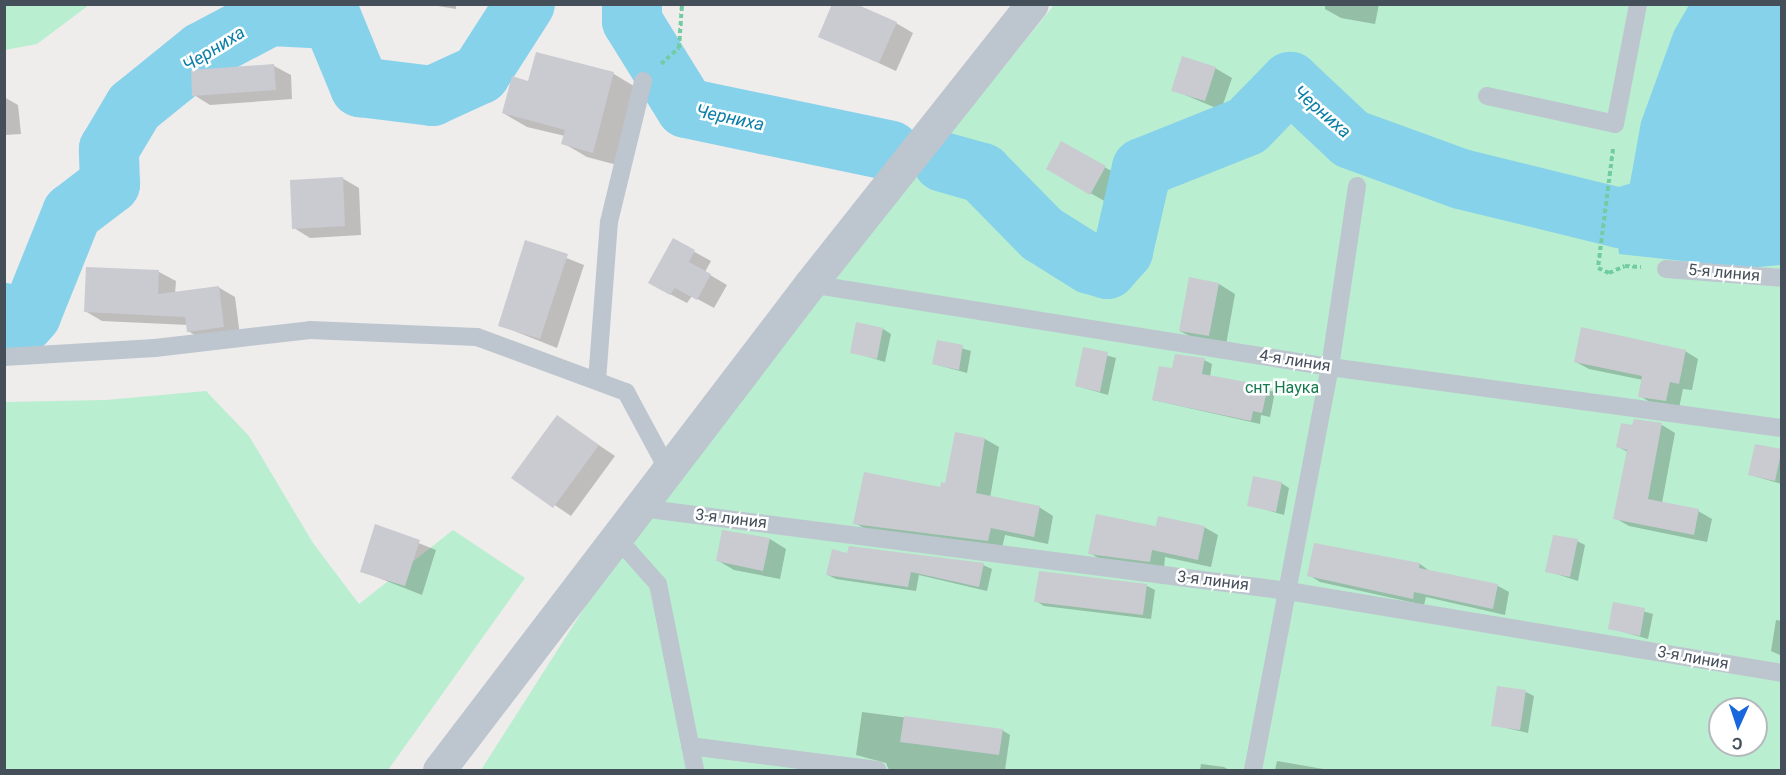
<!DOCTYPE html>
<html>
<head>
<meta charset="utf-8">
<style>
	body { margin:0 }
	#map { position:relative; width:1786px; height:775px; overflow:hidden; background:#efecec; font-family:Roboto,sans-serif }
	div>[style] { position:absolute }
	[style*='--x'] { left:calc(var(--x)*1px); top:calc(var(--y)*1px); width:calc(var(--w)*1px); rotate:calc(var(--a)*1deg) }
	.green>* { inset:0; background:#b9eed0 }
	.water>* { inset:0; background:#86d2eb }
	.shadow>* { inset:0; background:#0003 }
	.river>* { height:60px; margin:-30px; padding:0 30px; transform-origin:30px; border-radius:30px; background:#86d2eb }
	.building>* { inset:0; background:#c9cbd1 }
	.path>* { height:4px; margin-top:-2px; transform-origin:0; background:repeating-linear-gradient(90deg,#72cca3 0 4.5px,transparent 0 7.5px) }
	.lane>* { height:18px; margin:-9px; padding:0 9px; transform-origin:9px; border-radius:9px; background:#bdc6cf }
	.street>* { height:33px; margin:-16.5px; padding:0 16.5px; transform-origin:16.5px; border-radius:16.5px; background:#bdc6cf }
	span { translate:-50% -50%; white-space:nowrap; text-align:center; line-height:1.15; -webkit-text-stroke:5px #fff; paint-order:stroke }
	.street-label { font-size:16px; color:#454f5a }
	.park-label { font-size:16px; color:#167a4c }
	.water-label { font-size:18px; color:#0c7fa6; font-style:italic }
	.frame { position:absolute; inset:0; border:6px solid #454f5a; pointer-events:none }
	.north { position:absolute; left:1708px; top:697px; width:60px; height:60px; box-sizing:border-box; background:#fff; border:2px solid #b5b9bd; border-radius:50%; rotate:183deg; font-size:16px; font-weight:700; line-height:24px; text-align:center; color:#454f5a }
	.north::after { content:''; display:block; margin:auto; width:21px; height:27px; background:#1867dd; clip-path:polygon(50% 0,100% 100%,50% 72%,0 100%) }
</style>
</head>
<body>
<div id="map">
	<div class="green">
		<div style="clip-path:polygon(5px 4px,89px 4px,89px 5px,37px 44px,5px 50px)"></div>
		<div style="clip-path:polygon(evenodd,1054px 5px,1781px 5px,1781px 770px,481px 770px,655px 497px,1054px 5px,1720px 709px,1756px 709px,1756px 745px,1720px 745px,1720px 709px)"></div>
		<div style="clip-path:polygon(206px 391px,249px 436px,313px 543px,359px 604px,453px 530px,525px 578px,388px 770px,5px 770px,4px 402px,106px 400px)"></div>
	</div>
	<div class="water">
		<div style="clip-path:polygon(1689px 5px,1781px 5px,1781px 265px,1747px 268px,1619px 254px,1616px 230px,1627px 200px,1641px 122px,1674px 31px)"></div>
	</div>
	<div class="shadow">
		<div style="clip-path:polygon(426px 4px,456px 4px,456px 9px)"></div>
		<div style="clip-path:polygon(1325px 4px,1379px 4px,1375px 24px,1341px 18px,1325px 9px)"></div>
		<div style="clip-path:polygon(896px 23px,913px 33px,896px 71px,820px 36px)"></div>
		<div style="clip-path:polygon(537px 54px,614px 74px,637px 88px,617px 165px,587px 157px,563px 143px,565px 136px,527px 127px,503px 113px,529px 83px)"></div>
		<div style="clip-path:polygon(274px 66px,291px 75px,292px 99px,210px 105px,194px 95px)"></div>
		<div style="clip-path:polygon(1215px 68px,1232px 78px,1221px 110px,1173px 90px)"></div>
		<div style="clip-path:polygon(4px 97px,18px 105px,21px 134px,4px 135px)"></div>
		<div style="clip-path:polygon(1062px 143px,1122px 177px,1108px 203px,1048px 169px)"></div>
		<div style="clip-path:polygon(342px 178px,359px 188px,361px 235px,310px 238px,294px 228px)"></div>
		<div style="clip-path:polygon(673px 240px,711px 261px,705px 272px,727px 285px,714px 308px,692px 296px,687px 303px,666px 292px)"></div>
		<div style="clip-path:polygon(526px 242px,584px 265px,557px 348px,499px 325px)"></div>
		<div style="clip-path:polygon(87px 268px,159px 272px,176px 281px,175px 294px,218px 287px,235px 297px,240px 336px,205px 341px,188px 331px,188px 325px,102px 321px,85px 311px)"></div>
		<div style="clip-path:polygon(1219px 284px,1235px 294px,1226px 345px,1197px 340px,1180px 331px)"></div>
		<div style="clip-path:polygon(883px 329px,891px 334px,885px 362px,852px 352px)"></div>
		<div style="clip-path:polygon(938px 341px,971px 351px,967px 373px,934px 364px)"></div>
		<div style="clip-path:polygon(1084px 349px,1116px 358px,1108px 395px,1077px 386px)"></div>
		<div style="clip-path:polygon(1685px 351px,1698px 359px,1692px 390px,1683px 389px,1679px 408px,1653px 404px,1640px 396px,1643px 380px,1589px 369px,1576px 362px)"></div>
		<div style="clip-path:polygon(1204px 360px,1212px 364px,1210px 377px,1275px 392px,1270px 417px,1261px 415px,1260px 424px,1153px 400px,1173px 370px)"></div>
		<div style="clip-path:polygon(557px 417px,615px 456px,571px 516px,513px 477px)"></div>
		<div style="clip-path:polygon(1662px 425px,1675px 433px,1662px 503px,1698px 511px,1712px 519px,1707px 542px,1629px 526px,1615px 518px,1628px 452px,1618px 447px)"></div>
		<div style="clip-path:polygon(956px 433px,985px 439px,999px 447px,990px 498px,1039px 507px,1053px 516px,1048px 544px,1005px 535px,1002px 548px,869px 531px,855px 523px,946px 485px)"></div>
		<div style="clip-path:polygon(1782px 451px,1782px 484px,1750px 475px)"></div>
		<div style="clip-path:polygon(1281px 483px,1289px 488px,1284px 515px,1249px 505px)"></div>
		<div style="clip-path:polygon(376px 526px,436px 550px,422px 595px,361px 571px)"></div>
		<div style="clip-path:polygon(1204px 527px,1218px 535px,1211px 567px,1165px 557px,1164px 569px,1103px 561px,1090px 553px,1155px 528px)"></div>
		<div style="clip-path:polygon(770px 539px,786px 549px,780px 579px,734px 570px,717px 560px)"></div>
		<div style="clip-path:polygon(1577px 541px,1585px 545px,1578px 581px,1547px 571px)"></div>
		<div style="clip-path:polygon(1315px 545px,1420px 564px,1431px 572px,1498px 586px,1509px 592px,1505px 615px,1426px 597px,1424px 605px,1320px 582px,1309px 575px)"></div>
		<div style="clip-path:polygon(848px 555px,983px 565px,992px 569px,987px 591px,919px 575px,916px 591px,836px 579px,828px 575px)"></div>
		<div style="clip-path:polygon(1147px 586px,1155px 590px,1151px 619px,1044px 606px,1036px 601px)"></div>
		<div style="clip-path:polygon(1614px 603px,1653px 614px,1648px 639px,1609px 628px)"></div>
		<div style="clip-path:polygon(1776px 620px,1782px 621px,1782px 656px,1771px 651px)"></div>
		<div style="clip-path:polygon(1526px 692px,1534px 696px,1528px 733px,1493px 725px)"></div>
		<div style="clip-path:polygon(862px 712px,1002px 730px,1010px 735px,1005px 770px,889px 770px,886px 763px,856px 755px)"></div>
		<div style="clip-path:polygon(1277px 761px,1329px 770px,1275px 770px)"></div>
		<div style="clip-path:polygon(1201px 764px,1224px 767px,1229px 770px,1200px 770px)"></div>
	</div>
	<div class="river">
		<div style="--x:632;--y:4;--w:17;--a:90"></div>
		<div style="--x:632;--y:21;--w:102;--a:58.2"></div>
		<div style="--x:686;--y:108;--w:209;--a:11.8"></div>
		<div style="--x:943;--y:162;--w:41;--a:15.8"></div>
		<div style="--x:982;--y:173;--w:86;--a:45.5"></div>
		<div style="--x:1042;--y:234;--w:57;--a:32"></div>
		<div style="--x:1090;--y:264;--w:18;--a:16"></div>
		<div style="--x:1107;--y:269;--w:24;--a:-48"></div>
		<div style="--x:1123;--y:251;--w:85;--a:-77.1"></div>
		<div style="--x:1142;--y:168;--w:113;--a:-21.8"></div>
		<div style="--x:1247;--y:126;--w:62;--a:-45.7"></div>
		<div style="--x:1290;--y:82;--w:83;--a:43.1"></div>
		<div style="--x:1351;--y:139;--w:117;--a:20"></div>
		<div style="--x:1461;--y:179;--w:164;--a:13.8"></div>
		<div style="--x:1620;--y:218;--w:169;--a:-16.8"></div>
		<div style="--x:4;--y:313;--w:22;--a:27"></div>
		<div style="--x:24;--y:323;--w:11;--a:-49"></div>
		<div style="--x:31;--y:315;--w:110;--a:-68.1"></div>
		<div style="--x:72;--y:213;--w:48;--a:-37.3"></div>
		<div style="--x:110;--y:184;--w:35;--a:-92"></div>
		<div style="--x:109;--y:149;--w:49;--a:-59.2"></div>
		<div style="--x:134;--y:107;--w:87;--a:-39"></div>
		<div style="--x:202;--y:52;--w:77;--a:-27.9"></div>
		<div style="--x:270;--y:16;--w:62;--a:2.8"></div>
		<div style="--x:332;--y:19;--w:74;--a:67.6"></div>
		<div style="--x:360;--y:87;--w:73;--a:7.1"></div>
		<div style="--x:432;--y:96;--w:53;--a:-24.6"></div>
		<div style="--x:480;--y:74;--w:83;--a:-57.3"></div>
	</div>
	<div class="building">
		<div style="clip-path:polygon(832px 4px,856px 4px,897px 22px,879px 63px,818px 37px)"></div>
		<div style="clip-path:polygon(536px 52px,614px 72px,593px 153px,561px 144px,565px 130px,502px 113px,512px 76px,528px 81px)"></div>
		<div style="clip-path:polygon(1182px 56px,1216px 67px,1205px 101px,1171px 91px)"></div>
		<div style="clip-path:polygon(274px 64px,276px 90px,192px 96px,191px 70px)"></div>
		<div style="clip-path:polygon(1061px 141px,1106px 166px,1090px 195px,1046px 169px)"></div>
		<div style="clip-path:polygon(343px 177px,345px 226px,292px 229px,290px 180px)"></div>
		<div style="clip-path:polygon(673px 238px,695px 250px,689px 262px,711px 274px,697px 300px,675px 288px,670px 295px,648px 283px)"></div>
		<div style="clip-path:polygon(525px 240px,568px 254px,540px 339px,498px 326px)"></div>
		<div style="clip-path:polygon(86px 267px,159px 270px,158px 294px,219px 286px,224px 327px,187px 332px,185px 317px,84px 312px)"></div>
		<div style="clip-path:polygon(1189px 277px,1219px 283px,1209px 336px,1179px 331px)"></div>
		<div style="clip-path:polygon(856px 322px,883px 328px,877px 359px,850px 353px)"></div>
		<div style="clip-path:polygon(1581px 327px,1686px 350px,1679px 384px,1670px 382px,1666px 401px,1638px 397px,1642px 376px,1574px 362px)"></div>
		<div style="clip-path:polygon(937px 340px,963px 345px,959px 370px,932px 364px)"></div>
		<div style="clip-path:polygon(1083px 347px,1108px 352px,1100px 392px,1075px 386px)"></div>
		<div style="clip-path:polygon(1175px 354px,1205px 358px,1202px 374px,1268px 386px,1262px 413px,1253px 411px,1251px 421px,1152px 400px,1159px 366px,1172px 368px)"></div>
		<div style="clip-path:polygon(557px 415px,599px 445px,553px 508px,511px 478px)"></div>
		<div style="clip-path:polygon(1634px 419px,1662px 423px,1648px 499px,1699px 509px,1694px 535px,1613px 519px,1627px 450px,1616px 447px,1621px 423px,1632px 425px)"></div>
		<div style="clip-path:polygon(955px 432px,985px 438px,976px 493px,1040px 506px,1034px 537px,991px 528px,988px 541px,853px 524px,864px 472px,940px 487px,941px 482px,945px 483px)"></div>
		<div style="clip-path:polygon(1755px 444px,1782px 449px,1775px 481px,1748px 475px)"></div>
		<div style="clip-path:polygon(1253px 476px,1282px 482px,1276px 512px,1247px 506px)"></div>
		<div style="clip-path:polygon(1096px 514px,1155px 526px,1155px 529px,1158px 516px,1205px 526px,1198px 560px,1152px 550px,1150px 562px,1088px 554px)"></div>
		<div style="clip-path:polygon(375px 524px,420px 540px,405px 586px,360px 572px)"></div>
		<div style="clip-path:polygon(722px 530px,770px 538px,763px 571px,716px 561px)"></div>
		<div style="clip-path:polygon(1553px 535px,1578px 539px,1570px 577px,1545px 572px)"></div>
		<div style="clip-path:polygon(1314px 543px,1420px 563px,1419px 568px,1498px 584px,1493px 609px,1414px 592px,1413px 599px,1307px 576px)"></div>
		<div style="clip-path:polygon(849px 546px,984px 563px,979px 587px,911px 572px,908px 587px,826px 575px,832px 549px,847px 553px)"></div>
		<div style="clip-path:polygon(1039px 571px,1147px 584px,1143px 615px,1034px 602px)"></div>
		<div style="clip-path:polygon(1613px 602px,1645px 608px,1640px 636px,1608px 629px)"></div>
		<div style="clip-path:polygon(1497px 686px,1526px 690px,1520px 730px,1491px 726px)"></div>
		<div style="clip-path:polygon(904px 716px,1003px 729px,999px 755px,900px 742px)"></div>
	</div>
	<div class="path">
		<div style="--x:661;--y:64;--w:24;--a:-42"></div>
		<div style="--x:679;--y:48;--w:44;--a:-86.1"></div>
		<div style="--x:1613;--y:149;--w:120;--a:97.2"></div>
		<div style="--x:1598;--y:268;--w:12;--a:24"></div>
		<div style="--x:1609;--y:273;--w:17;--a:-24"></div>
		<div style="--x:1625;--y:266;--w:16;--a:4"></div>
	</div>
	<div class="lane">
		<div style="--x:1487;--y:96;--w:131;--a:12.3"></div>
		<div style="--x:1615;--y:124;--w:122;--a:-79.1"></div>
		<div style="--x:1666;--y:269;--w:116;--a:4.4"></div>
		<div style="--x:810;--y:284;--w:527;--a:9.07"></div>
		<div style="--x:1330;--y:367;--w:456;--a:7.7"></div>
		<div style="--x:4;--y:357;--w:151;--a:-3.4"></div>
		<div style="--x:155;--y:348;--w:156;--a:-6.6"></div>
		<div style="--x:310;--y:330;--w:167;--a:2.4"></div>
		<div style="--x:477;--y:337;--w:159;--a:20.3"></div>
		<div style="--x:626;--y:392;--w:91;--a:61.7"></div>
		<div style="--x:597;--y:381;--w:159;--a:-85.7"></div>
		<div style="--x:609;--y:222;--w:145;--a:-76.4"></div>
		<div style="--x:641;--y:508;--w:652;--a:7.31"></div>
		<div style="--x:1288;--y:591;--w:501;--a:9.42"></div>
		<div style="--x:618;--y:539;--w:60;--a:48.4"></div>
		<div style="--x:658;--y:584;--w:190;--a:78.7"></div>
		<div style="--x:690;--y:746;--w:189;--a:7.3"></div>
		<div style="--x:1253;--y:770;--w:410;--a:-79.2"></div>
		<div style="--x:1330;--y:367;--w:183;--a:-81.5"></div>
	</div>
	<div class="street">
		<div style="--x:439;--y:770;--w:611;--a:-52.64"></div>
		<div style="--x:810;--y:284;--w:357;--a:-51.6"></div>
	</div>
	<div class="street-label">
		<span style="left:1724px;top:273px;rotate:5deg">5-я линия</span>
		<span style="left:1295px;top:361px;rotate:9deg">4-я линия</span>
		<span style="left:731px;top:519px;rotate:7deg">3-я линия</span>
		<span style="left:1213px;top:581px;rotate:7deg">3-я линия</span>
		<span style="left:1693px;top:658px;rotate:10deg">3-я линия</span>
	</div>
	<div class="park-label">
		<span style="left:1282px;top:388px">снт Наука</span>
	</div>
	<div class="water-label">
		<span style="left:214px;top:49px;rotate:-32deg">Черниха</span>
		<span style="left:1322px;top:112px;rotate:41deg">Черниха</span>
		<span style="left:730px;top:118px;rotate:12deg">Черниха</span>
	</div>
	<div class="frame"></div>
	<div class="north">С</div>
</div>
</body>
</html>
